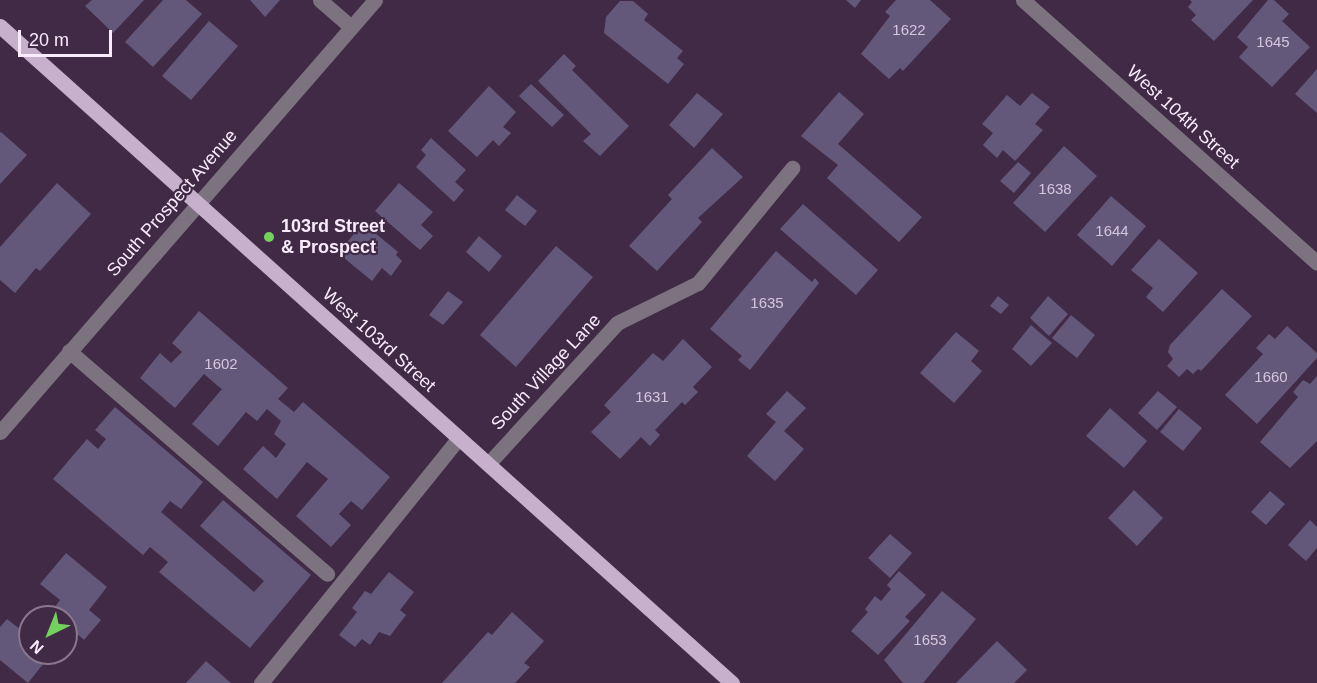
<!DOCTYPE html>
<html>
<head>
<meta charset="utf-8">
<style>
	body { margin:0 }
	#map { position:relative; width:1317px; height:683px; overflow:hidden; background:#402a45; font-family:Arial,sans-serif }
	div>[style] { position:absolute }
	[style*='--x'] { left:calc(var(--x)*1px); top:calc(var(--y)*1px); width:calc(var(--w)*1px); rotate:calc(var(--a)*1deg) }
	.building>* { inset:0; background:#64587a }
	.minor>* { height:15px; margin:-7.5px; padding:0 7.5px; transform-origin:7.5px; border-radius:7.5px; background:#7d7280 }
	.major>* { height:15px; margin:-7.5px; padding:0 7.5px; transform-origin:7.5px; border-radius:7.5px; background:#c6b0cc }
	.dots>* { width:16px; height:16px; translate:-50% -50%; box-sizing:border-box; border:3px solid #402a45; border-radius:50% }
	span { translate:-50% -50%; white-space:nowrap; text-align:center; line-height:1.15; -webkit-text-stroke:4.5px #402a45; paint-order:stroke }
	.number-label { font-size:15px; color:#d4c6dc }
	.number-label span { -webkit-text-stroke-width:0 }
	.street-label { font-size:18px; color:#f9ebfc }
	.poi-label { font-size:18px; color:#f9ebfc; font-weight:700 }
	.left { translate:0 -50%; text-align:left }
	.north { position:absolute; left:18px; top:605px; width:60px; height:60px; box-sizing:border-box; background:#402a45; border:2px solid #8a778e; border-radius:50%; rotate:223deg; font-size:16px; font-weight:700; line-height:24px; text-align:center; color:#f9ebfc }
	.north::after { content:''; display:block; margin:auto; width:21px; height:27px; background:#73d25d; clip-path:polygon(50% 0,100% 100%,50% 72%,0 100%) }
	.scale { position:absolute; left:18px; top:30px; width:94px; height:27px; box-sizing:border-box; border:3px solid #f9ebfc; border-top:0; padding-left:8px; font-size:18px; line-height:21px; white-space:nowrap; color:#f9ebfc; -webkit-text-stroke:4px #402a45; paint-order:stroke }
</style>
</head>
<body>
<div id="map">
	<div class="building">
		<div style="clip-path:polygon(92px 0,144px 0,113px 33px,85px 6px)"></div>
		<div style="clip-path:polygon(163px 0,186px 0,202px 14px,153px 67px,125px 42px)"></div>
		<div style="clip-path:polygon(250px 0,280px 0,265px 17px)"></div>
		<div style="clip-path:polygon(846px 0,861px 0,855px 8px)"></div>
		<div style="clip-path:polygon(896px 0,930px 0,951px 19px,903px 71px,900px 68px,889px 79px,861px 54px,890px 16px,885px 12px)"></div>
		<div style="clip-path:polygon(1190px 0,1253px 0,1214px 41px,1191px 20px,1196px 15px,1188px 7px,1192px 2px)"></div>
		<div style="clip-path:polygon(1268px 0,1274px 0,1289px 14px,1282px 21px,1310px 47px,1272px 87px,1239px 57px,1248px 47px,1237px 37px)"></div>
		<div style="clip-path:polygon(620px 1px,633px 1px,648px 14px,644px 20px,683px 51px,677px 58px,684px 64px,668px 84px,604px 33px,606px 17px)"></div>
		<div style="clip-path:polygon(209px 21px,238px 46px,191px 100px,162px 76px)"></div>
		<div style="clip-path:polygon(564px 54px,576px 66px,572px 70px,629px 126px,600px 156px,583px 141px,591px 134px,538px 81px)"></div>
		<div style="clip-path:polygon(1317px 69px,1317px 113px,1295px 94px)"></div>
		<div style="clip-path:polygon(531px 84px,564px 115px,552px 127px,519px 96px)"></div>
		<div style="clip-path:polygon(489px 86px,516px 112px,503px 127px,511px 133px,499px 146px,493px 140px,477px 157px,448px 131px)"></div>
		<div style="clip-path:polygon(839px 92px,864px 114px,838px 144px,922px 217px,899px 242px,827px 178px,838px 165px,801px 136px)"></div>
		<div style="clip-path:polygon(697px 93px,723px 114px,694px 148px,669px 125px)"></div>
		<div style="clip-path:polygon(1032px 93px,1050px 107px,1035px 124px,1043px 130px,1015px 161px,1003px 150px,997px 158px,983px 145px,993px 133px,982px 124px,1007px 95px,1020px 106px)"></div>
		<div style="clip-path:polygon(1px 132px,27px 155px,0 184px,0 133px)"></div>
		<div style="clip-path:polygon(431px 138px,466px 170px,455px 182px,464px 190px,454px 202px,416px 167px,426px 155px,421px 150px)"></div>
		<div style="clip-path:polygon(1064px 146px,1097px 176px,1045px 232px,1013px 203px)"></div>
		<div style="clip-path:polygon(712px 148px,743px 177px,698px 218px,702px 222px,657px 271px,629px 246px,672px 199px,668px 195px)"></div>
		<div style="clip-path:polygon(1018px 162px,1031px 173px,1014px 193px,1000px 181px)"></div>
		<div style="clip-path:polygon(57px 183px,91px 214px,40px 271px,36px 268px,15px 293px,0 280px,0 247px)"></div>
		<div style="clip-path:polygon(399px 183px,433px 212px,421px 225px,433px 236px,420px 250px,375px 211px)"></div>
		<div style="clip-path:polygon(517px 195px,537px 211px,525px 226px,505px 210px)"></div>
		<div style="clip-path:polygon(1111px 196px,1146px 226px,1112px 266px,1077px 235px)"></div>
		<div style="clip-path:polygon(803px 204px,878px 270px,856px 295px,780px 229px)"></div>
		<div style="clip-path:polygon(363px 223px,398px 252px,396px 255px,402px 261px,391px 276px,382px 268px,372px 281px,338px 253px)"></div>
		<div style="clip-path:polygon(479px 236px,502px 256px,489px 272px,466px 252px)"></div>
		<div style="clip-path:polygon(1159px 239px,1198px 273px,1163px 312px,1146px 297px,1153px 288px,1131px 270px)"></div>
		<div style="clip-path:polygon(556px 246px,593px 277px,516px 367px,480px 335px)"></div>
		<div style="clip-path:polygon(776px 251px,812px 282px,815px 278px,819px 283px,750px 370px,738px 360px,742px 356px,710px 329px)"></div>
		<div style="clip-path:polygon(1222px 289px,1252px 316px,1201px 371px,1198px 369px,1193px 374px,1187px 369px,1179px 377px,1167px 366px,1173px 359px,1168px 352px,1170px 345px)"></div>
		<div style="clip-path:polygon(448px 291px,463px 302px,443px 325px,429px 315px)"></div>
		<div style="clip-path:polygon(998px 296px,1009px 305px,1001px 314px,990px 306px)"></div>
		<div style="clip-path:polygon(1048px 296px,1068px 314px,1049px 336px,1030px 318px)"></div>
		<div style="clip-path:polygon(199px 311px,288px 388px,278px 399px,294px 412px,303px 402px,390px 477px,362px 510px,351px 501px,339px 514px,351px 525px,331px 547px,296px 516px,328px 479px,307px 462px,277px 499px,243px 469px,263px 446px,276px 458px,286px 444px,274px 434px,281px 421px,267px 409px,257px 421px,246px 412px,218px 446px,192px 424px,222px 389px,219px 387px,204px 374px,175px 408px,140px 378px,160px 353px,171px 363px,182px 352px,172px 343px)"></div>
		<div style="clip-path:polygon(1071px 315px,1095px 335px,1077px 358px,1052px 338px)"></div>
		<div style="clip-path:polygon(1031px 325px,1052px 343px,1031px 366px,1012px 349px)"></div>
		<div style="clip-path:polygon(1287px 326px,1317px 353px,1317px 358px,1257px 424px,1225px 395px,1263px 354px,1256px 348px,1269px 334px,1275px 339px)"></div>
		<div style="clip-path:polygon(956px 332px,979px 351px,971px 361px,982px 371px,954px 403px,920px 373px)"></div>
		<div style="clip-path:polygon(683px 339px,712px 367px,693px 387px,698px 392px,685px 405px,682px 402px,655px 430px,660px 435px,650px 446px,641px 437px,620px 459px,591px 432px,611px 412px,604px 405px,653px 353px,663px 361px)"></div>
		<div style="clip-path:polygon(1317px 376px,1317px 441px,1290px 468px,1260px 442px,1298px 397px,1293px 392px,1303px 380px,1310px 384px)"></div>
		<div style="clip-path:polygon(787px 391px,806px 408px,784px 431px,804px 449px,775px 481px,747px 456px,776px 422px,766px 414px)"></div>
		<div style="clip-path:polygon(1158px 391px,1177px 407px,1157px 430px,1138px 413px)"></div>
		<div style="clip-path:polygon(115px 407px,203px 482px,181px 509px,170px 501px,161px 512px,182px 530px,254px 592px,264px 581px,200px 526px,223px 500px,311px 575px,250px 648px,159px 572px,168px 562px,150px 547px,143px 555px,53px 479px,87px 439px,98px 449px,106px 439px,95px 430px)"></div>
		<div style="clip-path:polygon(1110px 408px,1147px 441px,1124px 468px,1086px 436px)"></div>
		<div style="clip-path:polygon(1179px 409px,1202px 428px,1183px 451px,1160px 432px)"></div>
		<div style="clip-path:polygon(1134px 490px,1163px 518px,1137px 546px,1108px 518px)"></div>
		<div style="clip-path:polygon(1270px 491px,1285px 504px,1266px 525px,1251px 512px)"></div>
		<div style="clip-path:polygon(1310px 520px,1317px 527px,1317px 548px,1306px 561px,1288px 545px)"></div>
		<div style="clip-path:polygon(890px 534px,912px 553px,890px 578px,868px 558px)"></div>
		<div style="clip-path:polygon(66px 553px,107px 587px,89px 610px,101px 620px,84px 640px,66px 624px,66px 617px,51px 612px,60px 600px,40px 584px)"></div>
		<div style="clip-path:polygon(899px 571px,926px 595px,905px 617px,910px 621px,878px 655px,851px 631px,868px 612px,865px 609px,875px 596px,881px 601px,891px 589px,887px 585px)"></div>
		<div style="clip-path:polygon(389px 572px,414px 592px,400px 610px,406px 615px,390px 636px,379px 632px,370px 645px,362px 639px,355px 647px,339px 635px,357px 612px,352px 608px,365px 591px,371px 594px)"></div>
		<div style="clip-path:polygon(942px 591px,976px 619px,923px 683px,903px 683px,884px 660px)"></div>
		<div style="clip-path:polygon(512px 612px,544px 641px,524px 663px,530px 667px,515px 683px,442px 683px,488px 632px,492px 635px)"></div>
		<div style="clip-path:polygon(7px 619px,30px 637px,30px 653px,51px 654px,28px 683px,0 660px,0 627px)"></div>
		<div style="clip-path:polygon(997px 641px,1027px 670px,1014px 683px,956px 683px)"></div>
		<div style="clip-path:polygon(206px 661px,231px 683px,186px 683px)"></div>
	</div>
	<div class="minor">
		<div style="--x:320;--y:0;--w:41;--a:41.1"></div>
		<div style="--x:1023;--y:0;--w:394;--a:41.8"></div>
		<div style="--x:69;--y:351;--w:341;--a:40.8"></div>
		<div style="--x:0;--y:432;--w:572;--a:-49.04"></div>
		<div style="--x:488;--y:464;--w:191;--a:-47.5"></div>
		<div style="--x:617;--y:323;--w:90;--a:-26.3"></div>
		<div style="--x:698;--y:283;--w:149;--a:-50.7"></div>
		<div style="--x:261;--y:683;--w:315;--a:-51.1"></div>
	</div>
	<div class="major">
		<div style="--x:0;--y:26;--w:984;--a:41.91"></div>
	</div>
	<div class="dots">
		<div style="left:269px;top:237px;background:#73d25d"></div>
	</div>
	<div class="number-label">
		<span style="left:909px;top:30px">1622</span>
		<span style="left:1273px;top:42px">1645</span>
		<span style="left:1055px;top:189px">1638</span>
		<span style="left:1112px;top:231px">1644</span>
		<span style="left:767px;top:303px">1635</span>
		<span style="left:221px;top:364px">1602</span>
		<span style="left:1271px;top:377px">1660</span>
		<span style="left:652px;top:397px">1631</span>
		<span style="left:930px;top:640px">1653</span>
	</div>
	<div class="street-label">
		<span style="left:1183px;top:117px;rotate:42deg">West 104th Street</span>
		<span style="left:172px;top:203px;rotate:-49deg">South Prospect Avenue</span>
		<span style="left:379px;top:340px;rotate:42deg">West 103rd Street</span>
		<span style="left:546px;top:372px;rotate:-47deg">South Village Lane</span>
	</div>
	<div class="poi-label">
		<span class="left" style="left:281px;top:237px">103rd Street<br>&amp; Prospect</span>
	</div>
	<div class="north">N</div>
	<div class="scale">20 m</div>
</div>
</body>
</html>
